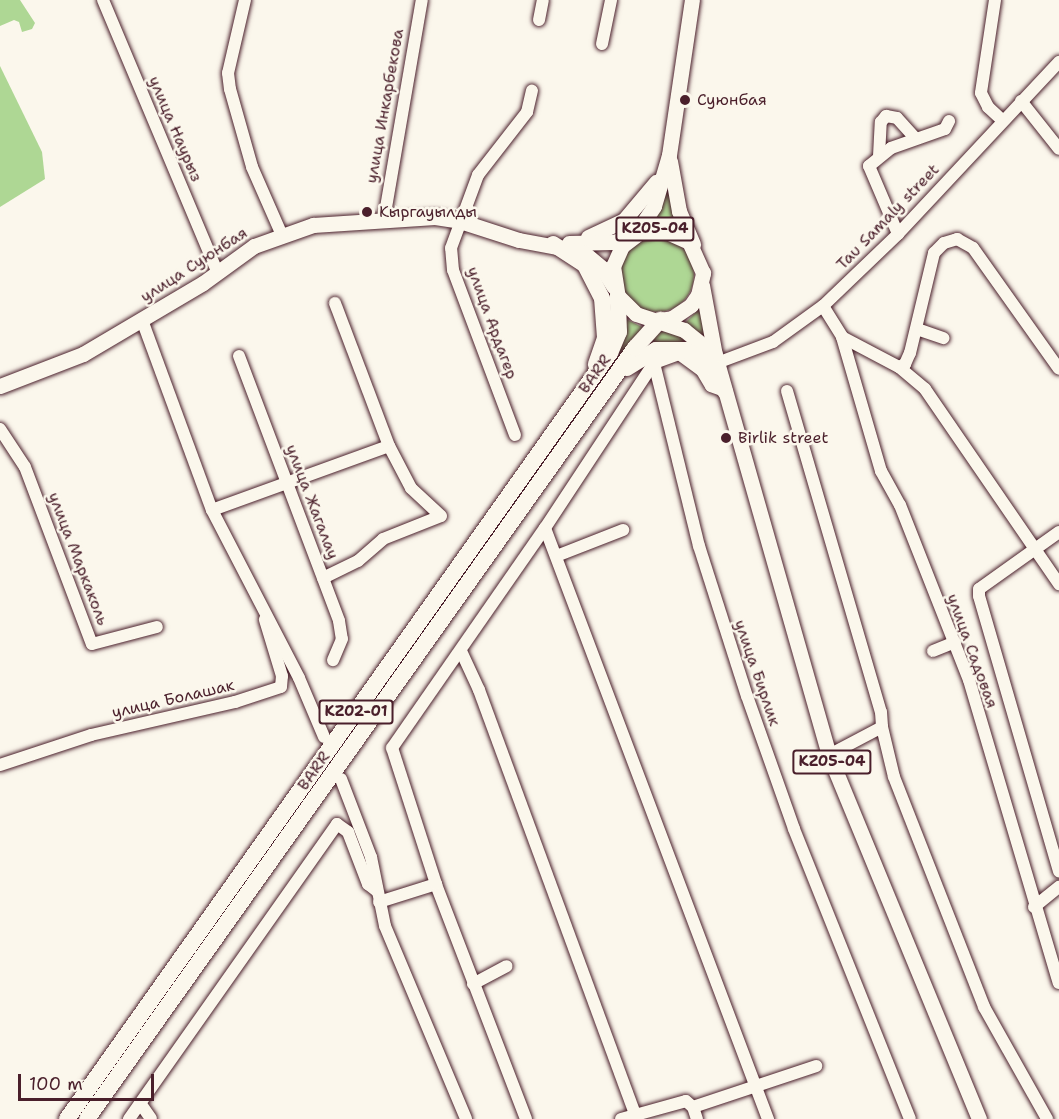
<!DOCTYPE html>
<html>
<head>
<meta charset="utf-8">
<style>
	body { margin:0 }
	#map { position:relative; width:1059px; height:1119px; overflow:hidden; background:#fbf7ec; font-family:"Shantell Sans",sans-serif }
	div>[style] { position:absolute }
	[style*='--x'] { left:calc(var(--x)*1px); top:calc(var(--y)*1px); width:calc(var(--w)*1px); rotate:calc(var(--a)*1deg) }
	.green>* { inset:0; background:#aed794 }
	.round { border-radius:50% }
	.roads { filter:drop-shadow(0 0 2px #4a1f2b) drop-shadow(0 0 2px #4a1f2b) }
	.minor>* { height:12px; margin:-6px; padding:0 6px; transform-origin:6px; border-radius:6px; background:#fbf7ec }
	.major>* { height:15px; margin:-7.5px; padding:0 7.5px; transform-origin:7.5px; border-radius:7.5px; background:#fbf7ec }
	.highway>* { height:16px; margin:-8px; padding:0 8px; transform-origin:8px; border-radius:8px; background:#fbf7ec }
	.dots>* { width:16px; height:16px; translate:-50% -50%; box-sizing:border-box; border:3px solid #fbf7ec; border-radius:50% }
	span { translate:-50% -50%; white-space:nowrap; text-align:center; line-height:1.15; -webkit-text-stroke:5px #fbf7ec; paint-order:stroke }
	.shield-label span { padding:2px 4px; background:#fbf7ec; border:2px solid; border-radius:4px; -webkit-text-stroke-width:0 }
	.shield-label { font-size:15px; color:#4a1f2b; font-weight:700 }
	.poi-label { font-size:16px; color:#4a1f2b }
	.left { translate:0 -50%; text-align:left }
	.street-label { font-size:16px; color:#4a1f2b }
	.scale { position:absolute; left:18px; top:1074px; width:136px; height:27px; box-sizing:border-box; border:3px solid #4a1f2b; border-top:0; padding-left:8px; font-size:18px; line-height:21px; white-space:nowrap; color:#4a1f2b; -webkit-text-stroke:4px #fbf7ec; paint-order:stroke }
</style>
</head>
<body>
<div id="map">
	<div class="green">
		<div style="clip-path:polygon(0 0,20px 0,35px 23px,32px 29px,22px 32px,19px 22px,14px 20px,0 26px)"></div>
		<div style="clip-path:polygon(0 66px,42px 152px,45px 179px,0 207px)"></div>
		<div style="clip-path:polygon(667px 186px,676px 223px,652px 222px,662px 206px)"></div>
		<div class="round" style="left:620px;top:238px;width:74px;height:74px"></div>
		<div style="clip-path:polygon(700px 308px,706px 339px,685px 323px)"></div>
		<div style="clip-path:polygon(626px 319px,644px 328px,596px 388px,617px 353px)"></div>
		<div style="clip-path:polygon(658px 331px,678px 333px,698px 348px,643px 345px)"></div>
	</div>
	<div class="roads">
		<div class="minor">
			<div style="--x:103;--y:0;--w:294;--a:67.2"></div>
			<div style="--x:245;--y:0;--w:75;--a:103.1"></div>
			<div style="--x:228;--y:73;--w:16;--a:83"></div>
			<div style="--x:230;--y:89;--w:81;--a:74.2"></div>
			<div style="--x:252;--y:167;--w:72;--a:66.3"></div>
			<div style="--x:995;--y:0;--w:94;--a:98.6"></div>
			<div style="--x:981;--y:93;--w:16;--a:63"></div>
			<div style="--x:988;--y:107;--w:19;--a:43"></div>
			<div style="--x:539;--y:20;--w:20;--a:-79"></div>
			<div style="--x:602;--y:44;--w:45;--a:-78.4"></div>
			<div style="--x:1021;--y:101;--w:61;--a:51.6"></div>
			<div style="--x:879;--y:156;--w:34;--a:-87"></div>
			<div style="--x:881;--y:122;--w:8;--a:-50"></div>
			<div style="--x:886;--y:116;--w:11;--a:10"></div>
			<div style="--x:897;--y:118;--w:25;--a:48"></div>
			<div style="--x:384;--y:219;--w:222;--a:-80.2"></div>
			<div style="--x:898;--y:234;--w:74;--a:-113.1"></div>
			<div style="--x:869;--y:166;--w:28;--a:-39"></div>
			<div style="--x:891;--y:148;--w:57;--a:-19.4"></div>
			<div style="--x:945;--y:129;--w:9;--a:-63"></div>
			<div style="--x:823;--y:306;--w:36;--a:58"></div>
			<div style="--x:842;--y:337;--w:64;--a:27.8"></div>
			<div style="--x:899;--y:367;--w:34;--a:40"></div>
			<div style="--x:925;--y:389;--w:237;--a:55.5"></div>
			<div style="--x:142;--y:320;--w:202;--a:69.8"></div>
			<div style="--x:212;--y:510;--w:189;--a:62.6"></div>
			<div style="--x:299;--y:678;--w:64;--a:67"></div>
			<div style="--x:917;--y:329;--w:28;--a:19"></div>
			<div style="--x:842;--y:337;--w:140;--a:73.8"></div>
			<div style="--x:881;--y:471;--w:39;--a:61"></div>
			<div style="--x:900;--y:505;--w:188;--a:68.5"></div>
			<div style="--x:969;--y:680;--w:316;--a:73.5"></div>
			<div style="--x:239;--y:356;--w:283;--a:69.3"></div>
			<div style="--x:339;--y:621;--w:18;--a:81"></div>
			<div style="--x:342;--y:639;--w:23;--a:113"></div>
			<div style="--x:654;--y:363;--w:188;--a:76.2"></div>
			<div style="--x:699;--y:546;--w:157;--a:72.3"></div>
			<div style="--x:747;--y:696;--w:141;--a:70.5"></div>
			<div style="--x:794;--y:829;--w:312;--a:68.2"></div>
			<div style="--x:717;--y:363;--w:60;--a:-20.6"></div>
			<div style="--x:773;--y:342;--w:62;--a:-35.8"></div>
			<div style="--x:823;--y:306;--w:104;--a:-43.8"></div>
			<div style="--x:898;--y:234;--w:236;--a:-46.9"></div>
			<div style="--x:899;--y:367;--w:7;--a:-27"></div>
			<div style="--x:905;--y:364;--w:12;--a:-66"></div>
			<div style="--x:910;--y:353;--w:103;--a:-76.5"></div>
			<div style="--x:934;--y:253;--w:14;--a:-45"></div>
			<div style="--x:944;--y:243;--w:14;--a:-17"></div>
			<div style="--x:957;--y:239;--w:18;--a:29"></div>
			<div style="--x:973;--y:248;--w:148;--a:54.6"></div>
			<div style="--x:787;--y:391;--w:334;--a:73.7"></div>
			<div style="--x:881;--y:712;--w:15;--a:86"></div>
			<div style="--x:0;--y:429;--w:45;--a:56.7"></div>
			<div style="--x:25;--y:467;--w:189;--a:69.3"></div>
			<div style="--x:92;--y:644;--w:67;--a:-14.7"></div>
			<div style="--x:515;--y:435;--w:176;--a:-110.6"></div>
			<div style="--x:453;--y:270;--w:22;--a:-95"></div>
			<div style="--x:451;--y:248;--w:78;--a:-69.7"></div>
			<div style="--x:478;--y:175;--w:80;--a:-52.1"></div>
			<div style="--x:527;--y:112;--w:22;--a:-77"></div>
			<div style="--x:212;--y:510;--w:188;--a:-19.9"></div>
			<div style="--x:545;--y:528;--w:632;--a:69.33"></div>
			<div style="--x:1059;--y:532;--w:98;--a:144.5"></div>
			<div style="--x:979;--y:589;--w:7;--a:90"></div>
			<div style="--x:979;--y:596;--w:287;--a:73.8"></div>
			<div style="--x:559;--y:555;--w:69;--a:-21.3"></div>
			<div style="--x:323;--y:578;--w:39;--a:-26"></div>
			<div style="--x:358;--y:561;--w:33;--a:-41"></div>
			<div style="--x:383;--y:539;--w:62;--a:-21.6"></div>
			<div style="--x:441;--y:516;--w:41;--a:-137"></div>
			<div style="--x:411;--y:488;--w:47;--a:-117.6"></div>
			<div style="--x:389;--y:446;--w:153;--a:-110.7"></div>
			<div style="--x:461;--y:651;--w:43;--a:65.2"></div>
			<div style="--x:479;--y:690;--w:453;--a:69.8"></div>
			<div style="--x:933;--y:651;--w:24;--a:-22"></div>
			<div style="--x:829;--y:755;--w:60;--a:-27.8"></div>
			<div style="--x:882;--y:727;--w:51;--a:76.5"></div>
			<div style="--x:894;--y:777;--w:247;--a:68.6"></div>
			<div style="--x:984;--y:1007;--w:129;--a:60.6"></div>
			<div style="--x:0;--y:765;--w:96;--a:-18.2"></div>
			<div style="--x:91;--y:735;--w:148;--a:-12.9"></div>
			<div style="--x:235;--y:702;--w:48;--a:-18.1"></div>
			<div style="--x:281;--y:687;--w:11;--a:-85"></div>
			<div style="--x:282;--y:676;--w:59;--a:-106.9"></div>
			<div style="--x:341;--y:779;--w:84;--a:69"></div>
			<div style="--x:371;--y:857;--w:70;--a:78.5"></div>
			<div style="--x:385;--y:926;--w:209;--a:67.2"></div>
			<div style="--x:379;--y:902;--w:60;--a:-17.5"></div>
			<div style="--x:1034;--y:907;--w:32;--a:-39"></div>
			<div style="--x:473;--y:984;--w:38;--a:-28"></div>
			<div style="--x:140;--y:1103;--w:19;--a:55"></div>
			<div style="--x:693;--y:1107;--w:130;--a:-18.4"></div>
			<div style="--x:129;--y:1119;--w:361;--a:-54.8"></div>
			<div style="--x:337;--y:824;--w:14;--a:36"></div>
			<div style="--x:348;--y:832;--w:56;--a:69"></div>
			<div style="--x:368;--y:884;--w:11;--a:38"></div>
			<div style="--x:526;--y:1119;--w:252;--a:-111"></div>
			<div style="--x:436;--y:884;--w:143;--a:-107.9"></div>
			<div style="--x:392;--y:748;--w:268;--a:-55.2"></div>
			<div style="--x:545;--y:528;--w:198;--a:-56.6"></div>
			<div style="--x:654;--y:363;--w:27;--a:-20"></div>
			<div style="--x:679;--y:354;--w:29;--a:36"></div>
			<div style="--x:702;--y:371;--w:17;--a:59"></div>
			<div style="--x:711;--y:386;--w:15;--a:20"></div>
			<div style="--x:621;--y:1119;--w:67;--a:-15.5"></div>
			<div style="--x:686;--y:1101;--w:9;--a:41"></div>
			<div style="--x:693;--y:1107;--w:13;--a:72"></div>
		</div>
		<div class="major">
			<div style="--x:670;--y:161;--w:51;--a:79.8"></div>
			<div style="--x:679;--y:211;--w:36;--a:67"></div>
			<div style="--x:588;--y:237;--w:40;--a:-25"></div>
			<div style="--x:624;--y:220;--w:50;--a:-49.9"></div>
			<div style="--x:569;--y:243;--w:44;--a:-1.3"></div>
			<div style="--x:613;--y:242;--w:22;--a:-16"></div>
			<div style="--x:634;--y:236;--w:36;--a:-56"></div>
			<div style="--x:654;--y:206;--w:53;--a:-73.6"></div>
			<div style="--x:669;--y:155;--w:157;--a:-81.6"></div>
			<div style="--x:702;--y:285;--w:71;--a:79.5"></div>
			<div style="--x:715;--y:355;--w:416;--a:74.1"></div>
			<div style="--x:829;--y:755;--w:394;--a:67.6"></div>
			<div style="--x:660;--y:320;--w:12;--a:-9"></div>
			<div style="--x:672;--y:318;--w:23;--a:-34"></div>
			<div style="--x:691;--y:305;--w:12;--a:-55"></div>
			<div style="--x:698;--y:295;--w:23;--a:-77"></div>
			<div style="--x:703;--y:273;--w:34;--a:-114"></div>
			<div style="--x:689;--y:242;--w:32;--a:-156"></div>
			<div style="--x:660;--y:229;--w:21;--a:169"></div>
			<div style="--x:639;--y:233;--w:21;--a:143"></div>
			<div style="--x:622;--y:246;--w:22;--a:114"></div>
			<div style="--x:613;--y:266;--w:30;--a:81"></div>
			<div style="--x:618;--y:296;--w:25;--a:45"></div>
			<div style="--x:636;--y:314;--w:51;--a:18.4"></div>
			<div style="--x:684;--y:330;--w:40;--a:39"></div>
			<div style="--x:0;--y:386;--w:89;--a:-21.1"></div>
			<div style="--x:83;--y:354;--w:139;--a:-30.6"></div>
			<div style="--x:203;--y:283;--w:63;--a:-36"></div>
			<div style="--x:254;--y:246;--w:63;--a:-19.6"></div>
			<div style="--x:313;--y:225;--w:122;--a:-3.8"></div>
			<div style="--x:435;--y:217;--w:25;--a:9"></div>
			<div style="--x:460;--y:221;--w:62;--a:17.9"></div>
			<div style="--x:519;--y:240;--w:65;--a:10.6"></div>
			<div style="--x:583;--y:252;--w:25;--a:40"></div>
			<div style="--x:602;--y:268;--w:22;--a:58"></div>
		</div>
		<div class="highway">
			<div style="--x:553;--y:244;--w:38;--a:33"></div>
			<div style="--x:585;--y:265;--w:37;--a:63"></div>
			<div style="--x:602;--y:298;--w:40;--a:85.7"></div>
			<div style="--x:605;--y:338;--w:28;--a:109"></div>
			<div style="--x:627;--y:368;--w:34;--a:-32"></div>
			<div style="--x:656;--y:350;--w:30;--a:0"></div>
			<div style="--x:686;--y:350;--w:35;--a:33"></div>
			<div style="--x:715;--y:369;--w:24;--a:66"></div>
			<div style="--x:67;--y:1119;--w:939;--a:-54.67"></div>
			<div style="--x:610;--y:353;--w:23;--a:-67"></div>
			<div style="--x:619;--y:332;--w:36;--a:-92"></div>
			<div style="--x:87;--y:1119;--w:946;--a:-54.6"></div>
			<div style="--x:635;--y:348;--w:38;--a:-48"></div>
		</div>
	</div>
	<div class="dots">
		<div style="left:685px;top:100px;background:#4a1f2b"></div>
		<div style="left:367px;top:212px;background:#4a1f2b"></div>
		<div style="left:726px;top:438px;background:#4a1f2b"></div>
	</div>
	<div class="shield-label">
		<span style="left:655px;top:229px">KZ05-04</span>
		<span style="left:356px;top:712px">KZ02-01</span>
		<span style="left:832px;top:762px">KZ05-04</span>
	</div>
	<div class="poi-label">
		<span class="left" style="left:697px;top:100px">Суюнбая</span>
		<span class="left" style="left:379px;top:212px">Кыргауылды</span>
		<span class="left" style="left:738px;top:438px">Birlik street</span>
	</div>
	<div class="street-label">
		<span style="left:385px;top:106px;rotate:-80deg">улица Инкарбекова</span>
		<span style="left:175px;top:129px;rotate:67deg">улица Наурыз</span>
		<span style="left:888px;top:217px;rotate:-46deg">Tau Samaly street</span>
		<span style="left:194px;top:265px;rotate:-33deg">улица Суюнбая</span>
		<span style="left:492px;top:323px;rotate:70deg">улица Ардагер</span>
		<span style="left:595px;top:374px;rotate:-55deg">BARR</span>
		<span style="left:312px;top:502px;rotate:69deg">улица Жагалау</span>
		<span style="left:78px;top:559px;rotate:69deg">улица Маркаколь</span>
		<span style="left:972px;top:651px;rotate:70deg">улица Садовая</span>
		<span style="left:757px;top:673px;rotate:71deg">улица Бирлик</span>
		<span style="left:173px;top:699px;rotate:-13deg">улица Болашак</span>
		<span style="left:314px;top:771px;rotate:-55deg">BARR</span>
	</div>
	<div class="scale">100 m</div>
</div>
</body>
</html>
